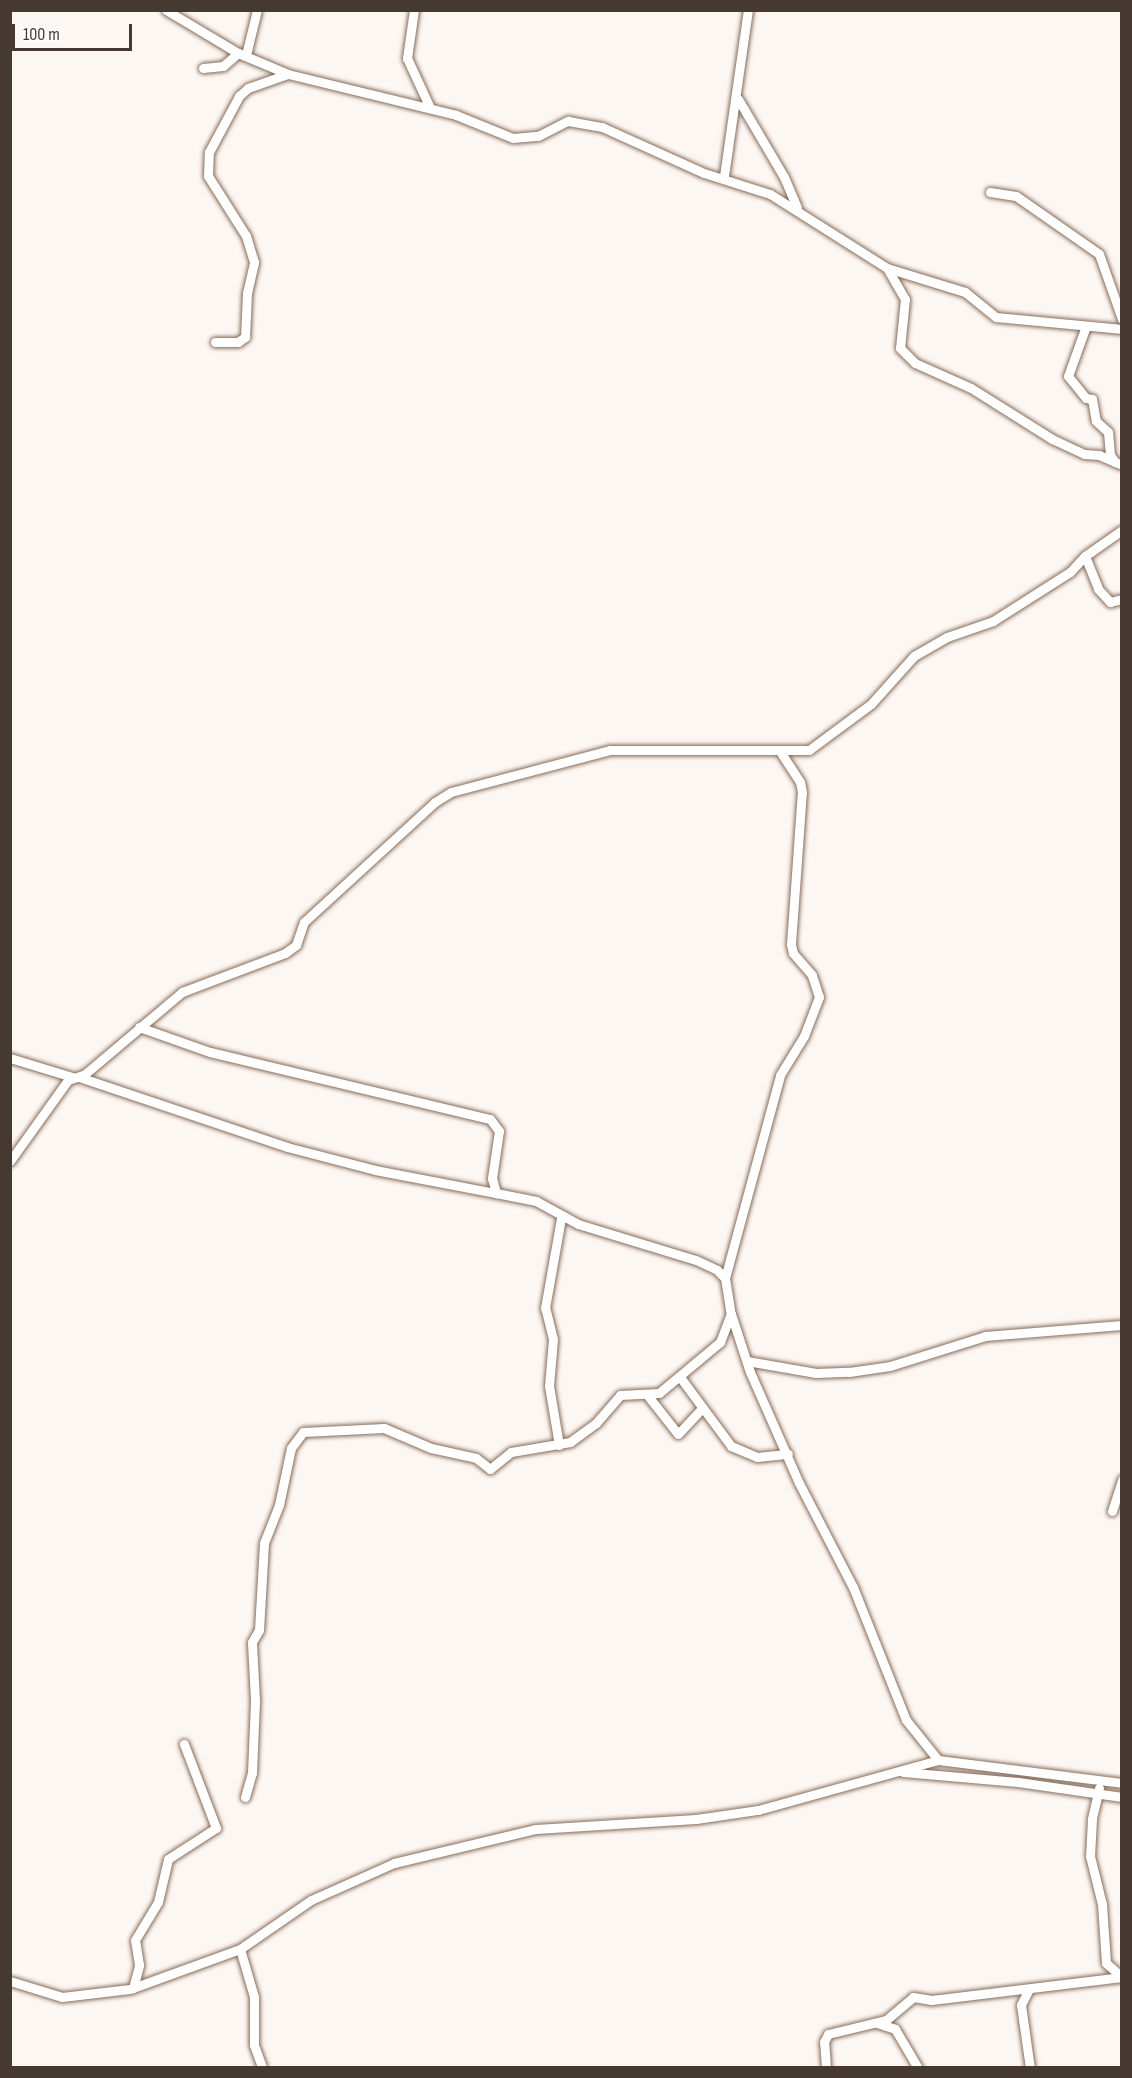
<!DOCTYPE html>
<html>
<head>
<meta charset="utf-8">
<style>
	body { margin:0 }
	#map { position:relative; width:1132px; height:2078px; overflow:hidden; background:#fdf7f3; font-family:"Sofia Sans Condensed",sans-serif }
	div>[style] { position:absolute }
	[style*='--x'] { left:calc(var(--x)*1px); top:calc(var(--y)*1px); width:calc(var(--w)*1px); rotate:calc(var(--a)*1deg) }
	.roads { filter:drop-shadow(0 0 2px #866c59) drop-shadow(0 0 2px #866c59) }
	.street>* { height:9px; margin:-4.5px; padding:0 4.5px; transform-origin:4.5px; border-radius:4.5px; background:#fff }
	span { translate:-50% -50%; white-space:nowrap; text-align:center; line-height:1.15; -webkit-text-stroke:5px #fff; paint-order:stroke }
	.frame { position:absolute; inset:0; border:12px solid #453931; pointer-events:none }
	.scale { position:absolute; left:12px; top:24px; width:120px; height:27px; box-sizing:border-box; border:3px solid #453931; border-top:0; padding-left:8px; font-size:18px; line-height:21px; white-space:nowrap; color:#453931; -webkit-text-stroke:4px #fff; paint-order:stroke }
</style>
</head>
<body>
<div id="map">
	<div class="roads">
		<div class="street">
			<div style="--x:166;--y:10;--w:84;--a:30.8"></div>
			<div style="--x:238;--y:53;--w:54;--a:22.8"></div>
			<div style="--x:288;--y:74;--w:173;--a:13.7"></div>
			<div style="--x:456;--y:115;--w:61;--a:22"></div>
			<div style="--x:513;--y:138;--w:25;--a:-5"></div>
			<div style="--x:538;--y:136;--w:34;--a:-27"></div>
			<div style="--x:568;--y:121;--w:35;--a:10"></div>
			<div style="--x:602;--y:127;--w:112;--a:24.3"></div>
			<div style="--x:704;--y:173;--w:69;--a:17.7"></div>
			<div style="--x:770;--y:194;--w:138;--a:32.3"></div>
			<div style="--x:887;--y:268;--w:82;--a:17.1"></div>
			<div style="--x:965;--y:292;--w:40;--a:39"></div>
			<div style="--x:996;--y:317;--w:127;--a:5.4"></div>
			<div style="--x:414;--y:10;--w:49;--a:98.3"></div>
			<div style="--x:407;--y:58;--w:55;--a:65.3"></div>
			<div style="--x:246;--y:55;--w:46;--a:-76.3"></div>
			<div style="--x:203;--y:68;--w:20;--a:-6"></div>
			<div style="--x:223;--y:66;--w:20;--a:-41"></div>
			<div style="--x:738;--y:99;--w:91;--a:59.5"></div>
			<div style="--x:784;--y:177;--w:33;--a:67"></div>
			<div style="--x:724;--y:176;--w:168;--a:-81.8"></div>
			<div style="--x:990;--y:192;--w:26;--a:9"></div>
			<div style="--x:1016;--y:196;--w:101;--a:34.9"></div>
			<div style="--x:1099;--y:254;--w:69;--a:70.5"></div>
			<div style="--x:887;--y:268;--w:36;--a:60"></div>
			<div style="--x:905;--y:299;--w:49;--a:95.8"></div>
			<div style="--x:900;--y:348;--w:21;--a:45"></div>
			<div style="--x:915;--y:363;--w:61;--a:24.1"></div>
			<div style="--x:971;--y:388;--w:96;--a:32.2"></div>
			<div style="--x:1052;--y:439;--w:35;--a:25"></div>
			<div style="--x:1084;--y:454;--w:15;--a:4"></div>
			<div style="--x:1099;--y:455;--w:25;--a:23"></div>
			<div style="--x:1086;--y:326;--w:53;--a:109.8"></div>
			<div style="--x:1068;--y:376;--w:28;--a:51"></div>
			<div style="--x:1086;--y:398;--w:6;--a:9"></div>
			<div style="--x:1092;--y:399;--w:22;--a:80"></div>
			<div style="--x:1096;--y:421;--w:16;--a:43"></div>
			<div style="--x:1108;--y:432;--w:23;--a:85"></div>
			<div style="--x:1110;--y:455;--w:9;--a:54"></div>
			<div style="--x:215;--y:342;--w:23;--a:0"></div>
			<div style="--x:238;--y:342;--w:9;--a:-36"></div>
			<div style="--x:245;--y:337;--w:44;--a:-87.4"></div>
			<div style="--x:247;--y:293;--w:32;--a:-77"></div>
			<div style="--x:254;--y:262;--w:27;--a:-107"></div>
			<div style="--x:246;--y:236;--w:71;--a:-122.3"></div>
			<div style="--x:208;--y:176;--w:24;--a:-88"></div>
			<div style="--x:209;--y:152;--w:64;--a:-61.8"></div>
			<div style="--x:239;--y:96;--w:12;--a:-42"></div>
			<div style="--x:248;--y:88;--w:42;--a:-19.3"></div>
			<div style="--x:1085;--y:556;--w:35;--a:68"></div>
			<div style="--x:1098;--y:589;--w:18;--a:47"></div>
			<div style="--x:1110;--y:602;--w:12;--a:-14"></div>
			<div style="--x:139;--y:1027;--w:75;--a:19.4"></div>
			<div style="--x:210;--y:1052;--w:288;--a:13.5"></div>
			<div style="--x:490;--y:1119;--w:15;--a:53"></div>
			<div style="--x:499;--y:1131;--w:48;--a:98.5"></div>
			<div style="--x:492;--y:1178;--w:16;--a:75"></div>
			<div style="--x:496;--y:1193;--w:41;--a:11.3"></div>
			<div style="--x:536;--y:1201;--w:48;--a:28.7"></div>
			<div style="--x:578;--y:1224;--w:123;--a:17"></div>
			<div style="--x:696;--y:1260;--w:23;--a:25"></div>
			<div style="--x:717;--y:1270;--w:11;--a:45"></div>
			<div style="--x:725;--y:1278;--w:36;--a:81"></div>
			<div style="--x:731;--y:1314;--w:61;--a:71.9"></div>
			<div style="--x:750;--y:1372;--w:121;--a:66.2"></div>
			<div style="--x:799;--y:1483;--w:117;--a:62.6"></div>
			<div style="--x:853;--y:1587;--w:143;--a:68.3"></div>
			<div style="--x:906;--y:1720;--w:51;--a:51.3"></div>
			<div style="--x:10;--y:1058;--w:65;--a:17"></div>
			<div style="--x:79;--y:1077;--w:219;--a:18.6"></div>
			<div style="--x:287;--y:1147;--w:91;--a:14.6"></div>
			<div style="--x:375;--y:1170;--w:123;--a:10.8"></div>
			<div style="--x:10;--y:1161;--w:100;--a:-54.4"></div>
			<div style="--x:68;--y:1080;--w:18;--a:-19"></div>
			<div style="--x:85;--y:1074;--w:127;--a:-40.2"></div>
			<div style="--x:182;--y:992;--w:110;--a:-20.7"></div>
			<div style="--x:285;--y:953;--w:14;--a:-36"></div>
			<div style="--x:296;--y:945;--w:24;--a:-71"></div>
			<div style="--x:304;--y:922;--w:178;--a:-42.5"></div>
			<div style="--x:435;--y:802;--w:19;--a:-32"></div>
			<div style="--x:451;--y:792;--w:164;--a:-14.8"></div>
			<div style="--x:610;--y:750;--w:199;--a:0"></div>
			<div style="--x:809;--y:750;--w:77;--a:-36.6"></div>
			<div style="--x:871;--y:704;--w:64;--a:-48.1"></div>
			<div style="--x:914;--y:656;--w:38;--a:-30"></div>
			<div style="--x:947;--y:637;--w:49;--a:-19.2"></div>
			<div style="--x:993;--y:621;--w:91;--a:-32.5"></div>
			<div style="--x:1070;--y:572;--w:22;--a:-47"></div>
			<div style="--x:1085;--y:556;--w:45;--a:-35.1"></div>
			<div style="--x:725;--y:1278;--w:210;--a:-74.8"></div>
			<div style="--x:780;--y:1075;--w:46;--a:-58.4"></div>
			<div style="--x:804;--y:1036;--w:42;--a:-69"></div>
			<div style="--x:819;--y:997;--w:23;--a:-108"></div>
			<div style="--x:812;--y:975;--w:29;--a:-131"></div>
			<div style="--x:793;--y:953;--w:9;--a:-103"></div>
			<div style="--x:791;--y:944;--w:152;--a:-85.9"></div>
			<div style="--x:802;--y:792;--w:10;--a:-101"></div>
			<div style="--x:800;--y:782;--w:37;--a:-123"></div>
			<div style="--x:747;--y:1361;--w:70;--a:9.9"></div>
			<div style="--x:816;--y:1373;--w:33;--a:-2"></div>
			<div style="--x:849;--y:1372;--w:41;--a:-8.3"></div>
			<div style="--x:890;--y:1366;--w:100;--a:-17.5"></div>
			<div style="--x:985;--y:1336;--w:137;--a:-4.6"></div>
			<div style="--x:680;--y:1377;--w:86;--a:53.5"></div>
			<div style="--x:731;--y:1446;--w:28;--a:23"></div>
			<div style="--x:757;--y:1457;--w:31;--a:-6"></div>
			<div style="--x:648;--y:1396;--w:48;--a:51.7"></div>
			<div style="--x:678;--y:1434;--w:34;--a:-47"></div>
			<div style="--x:559;--y:1445;--w:60;--a:-99.6"></div>
			<div style="--x:549;--y:1386;--w:47;--a:-85.1"></div>
			<div style="--x:553;--y:1339;--w:32;--a:-104"></div>
			<div style="--x:545;--y:1308;--w:91;--a:-79.9"></div>
			<div style="--x:1112;--y:1511;--w:33;--a:-72"></div>
			<div style="--x:903;--y:1772;--w:115;--a:5"></div>
			<div style="--x:1018;--y:1782;--w:105;--a:8.2"></div>
			<div style="--x:1099;--y:1788;--w:32;--a:103"></div>
			<div style="--x:1092;--y:1819;--w:37;--a:93"></div>
			<div style="--x:1090;--y:1856;--w:49;--a:76"></div>
			<div style="--x:1102;--y:1904;--w:59;--a:86.1"></div>
			<div style="--x:1106;--y:1963;--w:21;--a:41"></div>
			<div style="--x:245;--y:1797;--w:25;--a:-74"></div>
			<div style="--x:252;--y:1773;--w:73;--a:-87.6"></div>
			<div style="--x:255;--y:1700;--w:58;--a:-93"></div>
			<div style="--x:252;--y:1642;--w:14;--a:-60"></div>
			<div style="--x:259;--y:1630;--w:87;--a:-86.7"></div>
			<div style="--x:264;--y:1543;--w:41;--a:-68.5"></div>
			<div style="--x:279;--y:1505;--w:58;--a:-78.1"></div>
			<div style="--x:291;--y:1448;--w:20;--a:-53"></div>
			<div style="--x:303;--y:1432;--w:81;--a:-2.8"></div>
			<div style="--x:384;--y:1428;--w:51;--a:23.1"></div>
			<div style="--x:431;--y:1448;--w:46;--a:12.5"></div>
			<div style="--x:476;--y:1458;--w:18;--a:38"></div>
			<div style="--x:490;--y:1469;--w:27;--a:-39"></div>
			<div style="--x:511;--y:1452;--w:60;--a:-9.6"></div>
			<div style="--x:570;--y:1442;--w:32;--a:-36"></div>
			<div style="--x:596;--y:1423;--w:37;--a:-49"></div>
			<div style="--x:620;--y:1395;--w:39;--a:-3"></div>
			<div style="--x:659;--y:1393;--w:80;--a:-39.9"></div>
			<div style="--x:720;--y:1342;--w:30;--a:-69"></div>
			<div style="--x:240;--y:1949;--w:50;--a:73.7"></div>
			<div style="--x:254;--y:1997;--w:48;--a:90"></div>
			<div style="--x:254;--y:2045;--w:23;--a:70"></div>
			<div style="--x:10;--y:1981;--w:54;--a:17.1"></div>
			<div style="--x:62;--y:1997;--w:68;--a:-6.7"></div>
			<div style="--x:130;--y:1989;--w:117;--a:-20"></div>
			<div style="--x:240;--y:1949;--w:86;--a:-34.6"></div>
			<div style="--x:311;--y:1900;--w:91;--a:-24"></div>
			<div style="--x:394;--y:1863;--w:146;--a:-13.5"></div>
			<div style="--x:536;--y:1829;--w:160;--a:-3.6"></div>
			<div style="--x:696;--y:1819;--w:63;--a:-8.3"></div>
			<div style="--x:758;--y:1810;--w:187;--a:-15.5"></div>
			<div style="--x:938;--y:1760;--w:185;--a:7.1"></div>
			<div style="--x:133;--y:1988;--w:24;--a:-75"></div>
			<div style="--x:139;--y:1965;--w:25;--a:-99"></div>
			<div style="--x:135;--y:1940;--w:44;--a:-58.8"></div>
			<div style="--x:158;--y:1902;--w:44;--a:-76.9"></div>
			<div style="--x:168;--y:1859;--w:57;--a:-32.9"></div>
			<div style="--x:216;--y:1828;--w:90;--a:-110.9"></div>
			<div style="--x:1029;--y:1989;--w:18;--a:117"></div>
			<div style="--x:1021;--y:2005;--w:64;--a:81.9"></div>
			<div style="--x:877;--y:2023;--w:19;--a:18"></div>
			<div style="--x:895;--y:2029;--w:45;--a:59.5"></div>
			<div style="--x:826;--y:2068;--w:26;--a:-94"></div>
			<div style="--x:824;--y:2042;--w:9;--a:-63"></div>
			<div style="--x:828;--y:2034;--w:60;--a:-13.6"></div>
			<div style="--x:886;--y:2020;--w:35;--a:-40"></div>
			<div style="--x:913;--y:1997;--w:19;--a:9"></div>
			<div style="--x:932;--y:2000;--w:191;--a:-6.9"></div>
		</div>
	</div>
	<div class="frame"></div>
	<div class="scale">100 m</div>
</div>
</body>
</html>
